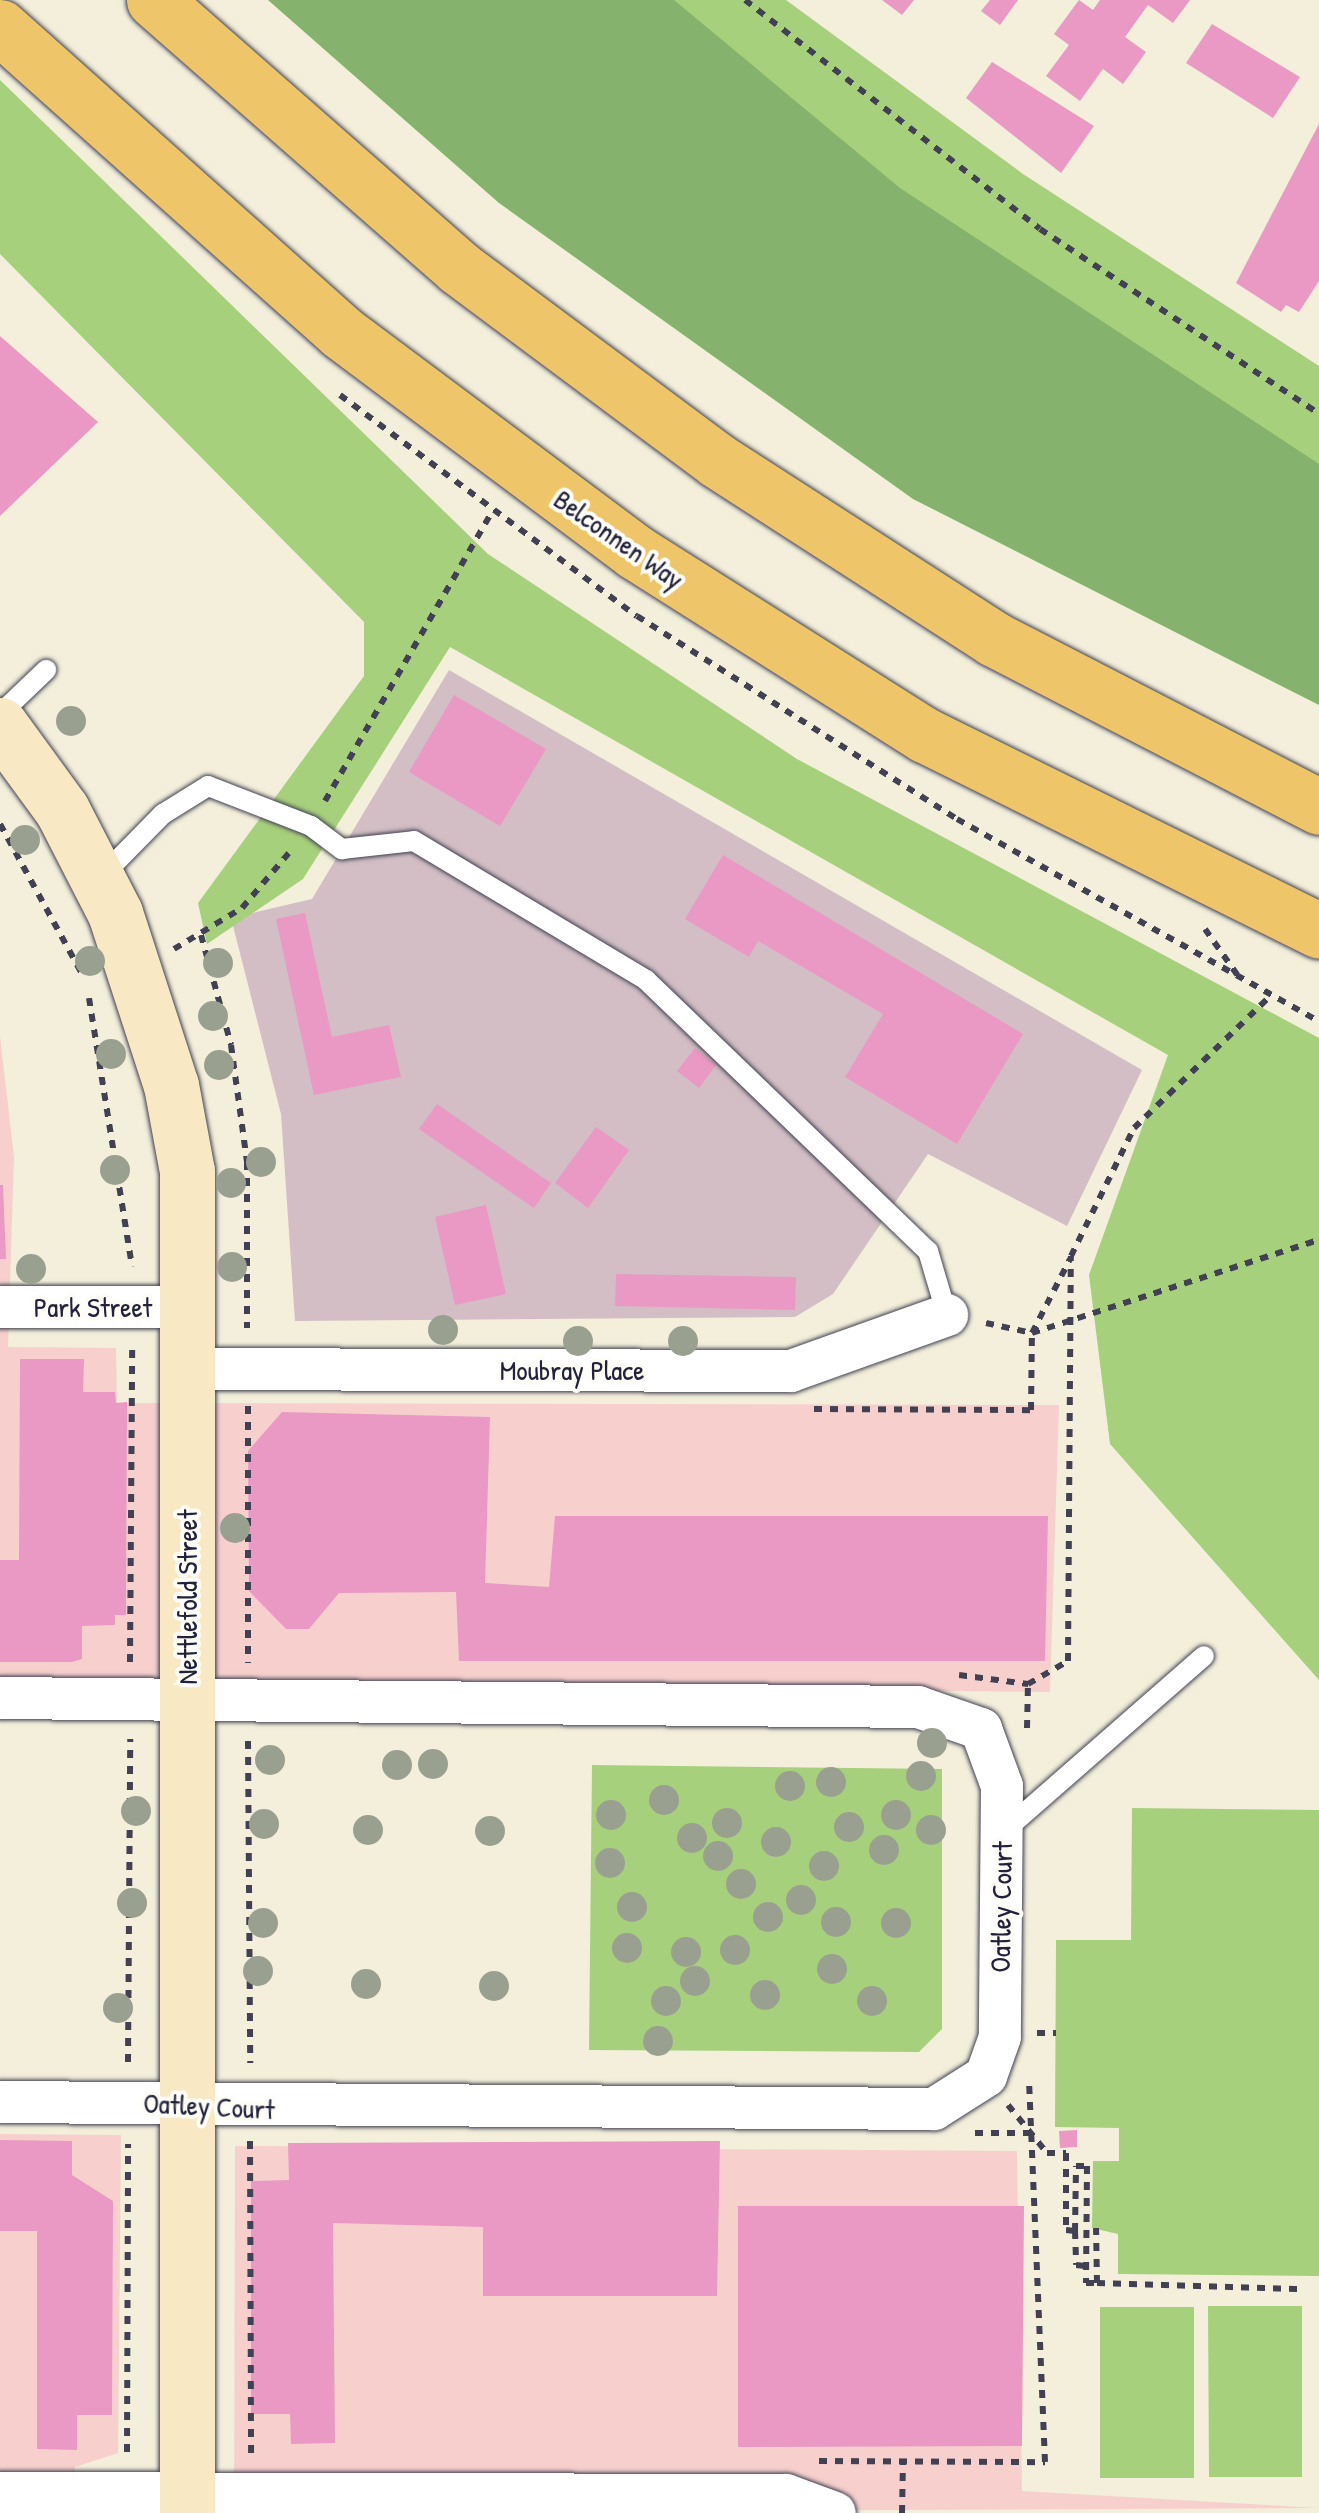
<!DOCTYPE html>
<html>
<head>
<meta charset="utf-8">
<style>
	body { margin:0 }
	#map { position:relative; width:1319px; height:2513px; overflow:hidden; background:#f3efdb; font-family:"Patrick Hand",sans-serif }
	div>[style] { position:absolute }
	[style*='--x'] { left:calc(var(--x)*1px); top:calc(var(--y)*1px); width:calc(var(--w)*1px); rotate:calc(var(--a)*1deg) }
	.built>* { inset:0; background:#f7d0ce }
	.industrial>* { inset:0; background:#d2bec4 }
	.green>* { inset:0; background:#a7d07c }
	.forest>* { inset:0; background:#85b26c }
	.building>* { inset:0; background:#e999c3 }
	.path>* { height:6px; margin-top:-3px; transform-origin:0; background:repeating-linear-gradient(90deg,#414153 0 8px,transparent 0 16px) }
	.roads { filter:drop-shadow(0 0 2px #414153) drop-shadow(0 0 2px #414153) }
	.lane>* { height:20px; margin:-10px; padding:0 10px; transform-origin:10px; border-radius:10px; background:#fff }
	.street>* { height:42px; margin:-21px; padding:0 21px; transform-origin:21px; border-radius:21px; background:#fff }
	.secondary>* { height:55px; margin:-27.5px; padding:0 27.5px; transform-origin:27.5px; border-radius:27.5px; background:#f8e8c3 }
	.primary>* { height:55px; margin:-27.5px; padding:0 27.5px; transform-origin:27.5px; border-radius:27.5px; background:#eec569 }
	.trees>* { width:30px; height:30px; margin:-15px; border-radius:50%; background:#9aa090 }
	span { translate:-50% -50%; white-space:nowrap; text-align:center; line-height:1.15; -webkit-text-stroke:8px #fdfcf7; paint-order:stroke }
	.street-label { font-size:28px; color:#22223b }
</style>
</head>
<body>
<div id="map">
	<div class="built">
		<div style="clip-path:polygon(0 1036px,14px 1157px,8px 1347px,116px 1348px,117px 1403px,1059px 1405px,1050px 1692px,0 1680px)"></div>
		<div style="clip-path:polygon(0 2134px,121px 2135px,118px 2453px,75px 2467px,73px 2513px,0 2513px)"></div>
		<div style="clip-path:polygon(235px 2146px,1017px 2151px,1022px 2491px,1319px 2508px,234px 2513px)"></div>
	</div>
	<div class="industrial">
		<div style="clip-path:polygon(449px 670px,1142px 1070px,1067px 1226px,928px 1154px,833px 1294px,795px 1317px,295px 1321px,281px 1114px,231px 918px,312px 899px)"></div>
	</div>
	<div class="green">
		<div style="clip-path:polygon(423px 0,786px 0,1023px 174px,1319px 366px,1319px 597px)"></div>
		<div style="clip-path:polygon(0 80px,488px 554px,797px 759px,1319px 1038px,1319px 1680px,1110px 1444px,1089px 1275px,1168px 1055px,450px 647px,303px 879px,207px 944px,198px 903px,364px 676px,364px 622px,0 254px)"></div>
		<div style="clip-path:polygon(592px 1765px,942px 1769px,942px 2029px,919px 2052px,589px 2050px)"></div>
		<div style="clip-path:polygon(1132px 1808px,1319px 1810px,1319px 2276px,1118px 2274px,1118px 2234px,1092px 2228px,1093px 2161px,1119px 2161px,1119px 2128px,1055px 2127px,1056px 1940px,1131px 1940px)"></div>
		<div style="clip-path:polygon(1208px 2306px,1302px 2306px,1302px 2477px,1209px 2477px)"></div>
		<div style="clip-path:polygon(1100px 2307px,1194px 2307px,1194px 2478px,1100px 2478px)"></div>
	</div>
	<div class="forest">
		<div style="clip-path:polygon(268px 0,674px 0,900px 188px,1319px 464px,1319px 705px,913px 499px,499px 203px)"></div>
	</div>
	<div class="building">
		<div style="clip-path:polygon(882px 0,914px 0,902px 15px)"></div>
		<div style="clip-path:polygon(990px 0,1018px 0,1000px 25px,981px 11px)"></div>
		<div style="clip-path:polygon(1079px 0,1093px 10px,1100px 0,1190px 0,1173px 23px,1148px 5px,1125px 37px,1146px 52px,1123px 84px,1103px 69px,1080px 101px,1046px 76px,1069px 45px,1054px 34px)"></div>
		<div style="clip-path:polygon(1212px 24px,1300px 77px,1273px 118px,1186px 63px)"></div>
		<div style="clip-path:polygon(992px 62px,1094px 126px,1061px 173px,966px 98px)"></div>
		<div style="clip-path:polygon(1319px 124px,1319px 281px,1299px 312px,1286px 305px,1281px 312px,1236px 283px)"></div>
		<div style="clip-path:polygon(0 336px,98px 422px,0 516px)"></div>
		<div style="clip-path:polygon(454px 695px,546px 749px,500px 826px,409px 772px)"></div>
		<div style="clip-path:polygon(723px 855px,1023px 1034px,957px 1144px,845px 1077px,883px 1014px,758px 941px,749px 957px,685px 919px)"></div>
		<div style="clip-path:polygon(305px 913px,332px 1037px,389px 1025px,401px 1077px,314px 1095px,276px 919px)"></div>
		<div style="clip-path:polygon(695px 1048px,716px 1065px,699px 1088px,677px 1071px)"></div>
		<div style="clip-path:polygon(437px 1104px,551px 1183px,534px 1208px,419px 1129px)"></div>
		<div style="clip-path:polygon(596px 1127px,629px 1150px,588px 1208px,555px 1183px)"></div>
		<div style="clip-path:polygon(0 1185px,3px 1185px,6px 1259px,0 1259px)"></div>
		<div style="clip-path:polygon(486px 1205px,506px 1294px,455px 1305px,435px 1217px)"></div>
		<div style="clip-path:polygon(616px 1274px,796px 1277px,795px 1310px,615px 1306px)"></div>
		<div style="clip-path:polygon(20px 1359px,84px 1359px,83px 1392px,115px 1392px,116px 1403px,127px 1402px,126px 1615px,115px 1615px,115px 1625px,82px 1626px,82px 1659px,72px 1662px,0 1662px,0 1560px,19px 1560px)"></div>
		<div style="clip-path:polygon(282px 1412px,490px 1417px,485px 1583px,549px 1587px,555px 1516px,1048px 1516px,1045px 1661px,459px 1661px,456px 1592px,339px 1593px,309px 1629px,286px 1629px,249px 1591px,248px 1451px)"></div>
		<div style="clip-path:polygon(1077px 2130px,1077px 2147px,1060px 2148px,1059px 2131px)"></div>
		<div style="clip-path:polygon(0 2140px,72px 2141px,72px 2175px,113px 2201px,112px 2415px,77px 2415px,77px 2450px,37px 2449px,37px 2231px,0 2231px)"></div>
		<div style="clip-path:polygon(720px 2141px,717px 2296px,483px 2296px,483px 2227px,333px 2223px,335px 2443px,291px 2444px,290px 2414px,251px 2414px,251px 2181px,289px 2180px,288px 2143px)"></div>
		<div style="clip-path:polygon(738px 2206px,1024px 2206px,1022px 2446px,738px 2447px)"></div>
	</div>
	<div class="path">
		<div style="--x:745;--y:0;--w:373;--a:37.8"></div>
		<div style="--x:1040;--y:229;--w:335;--a:33.5"></div>
		<div style="--x:340;--y:395;--w:370;--a:36.7"></div>
		<div style="--x:637;--y:616;--w:379;--a:32.4"></div>
		<div style="--x:957;--y:819;--w:415;--a:29.2"></div>
		<div style="--x:325;--y:801;--w:332;--a:-60"></div>
		<div style="--x:0;--y:824;--w:169;--a:61.3"></div>
		<div style="--x:1205;--y:929;--w:62;--a:54.8"></div>
		<div style="--x:201;--y:935;--w:114;--a:74.7"></div>
		<div style="--x:231;--y:1045;--w:118;--a:82.2"></div>
		<div style="--x:247;--y:1162;--w:166;--a:90"></div>
		<div style="--x:174;--y:949;--w:79;--a:-31.1"></div>
		<div style="--x:242;--y:908;--w:79;--a:-49.6"></div>
		<div style="--x:89;--y:998;--w:272;--a:80.9"></div>
		<div style="--x:986;--y:1323;--w:47;--a:12.3"></div>
		<div style="--x:1032;--y:1333;--w:302;--a:-18"></div>
		<div style="--x:248;--y:1406;--w:257;--a:90"></div>
		<div style="--x:814;--y:1409;--w:217;--a:0.3"></div>
		<div style="--x:1031;--y:1410;--w:77;--a:-89.3"></div>
		<div style="--x:1032;--y:1333;--w:83;--a:-62.8"></div>
		<div style="--x:130;--y:1662;--w:318;--a:-89.6"></div>
		<div style="--x:959;--y:1675;--w:70;--a:7.4"></div>
		<div style="--x:1028;--y:1684;--w:46;--a:-29.9"></div>
		<div style="--x:1068;--y:1661;--w:405;--a:-89.6"></div>
		<div style="--x:1071;--y:1256;--w:143;--a:-63.8"></div>
		<div style="--x:1134;--y:1128;--w:187;--a:-44.1"></div>
		<div style="--x:1027;--y:1728;--w:44;--a:-88.7"></div>
		<div style="--x:248;--y:1741;--w:322;--a:89.6"></div>
		<div style="--x:1037;--y:2033;--w:19;--a:0"></div>
		<div style="--x:128;--y:2062;--w:323;--a:-89.6"></div>
		<div style="--x:1008;--y:2105;--w:62;--a:50.9"></div>
		<div style="--x:1047;--y:2153;--w:19;--a:0"></div>
		<div style="--x:1066;--y:2153;--w:77;--a:90"></div>
		<div style="--x:1066;--y:2230;--w:9;--a:6"></div>
		<div style="--x:1075;--y:2231;--w:65;--a:-89.1"></div>
		<div style="--x:1076;--y:2166;--w:11;--a:0"></div>
		<div style="--x:1087;--y:2166;--w:117;--a:90.5"></div>
		<div style="--x:1086;--y:2283;--w:11;--a:0"></div>
		<div style="--x:1097;--y:2283;--w:55;--a:-91"></div>
		<div style="--x:975;--y:2133;--w:54;--a:0"></div>
		<div style="--x:250;--y:2141;--w:312;--a:89.8"></div>
		<div style="--x:1075;--y:2231;--w:34;--a:88"></div>
		<div style="--x:1076;--y:2265;--w:9;--a:6"></div>
		<div style="--x:1097;--y:2283;--w:207;--a:1.7"></div>
		<div style="--x:127;--y:2452;--w:308;--a:-89.8"></div>
		<div style="--x:819;--y:2461;--w:226;--a:0.3"></div>
		<div style="--x:1045;--y:2462;--w:377;--a:-92.4"></div>
		<div style="--x:902;--y:2513;--w:52;--a:-88.9"></div>
	</div>
	<div class="roads">
		<div class="lane">
			<div style="--x:0;--y:714;--w:64;--a:-43.7"></div>
			<div style="--x:100;--y:878;--w:90;--a:-45.5"></div>
			<div style="--x:163;--y:814;--w:53;--a:-31.9"></div>
			<div style="--x:208;--y:786;--w:110;--a:21.2"></div>
			<div style="--x:311;--y:826;--w:39;--a:37"></div>
			<div style="--x:342;--y:849;--w:72;--a:-6.3"></div>
			<div style="--x:414;--y:841;--w:270;--a:30.9"></div>
			<div style="--x:646;--y:980;--w:391;--a:43.9"></div>
			<div style="--x:928;--y:1251;--w:67;--a:73.5"></div>
			<div style="--x:1003;--y:1832;--w:267;--a:-41.2"></div>
		</div>
		<div class="street">
			<div style="--x:0;--y:1307;--w:187;--a:0"></div>
			<div style="--x:187;--y:1369;--w:604;--a:0.19"></div>
			<div style="--x:791;--y:1371;--w:166;--a:-19.7"></div>
			<div style="--x:0;--y:1698;--w:918;--a:0.56"></div>
			<div style="--x:918;--y:1707;--w:67;--a:19.2"></div>
			<div style="--x:981;--y:1729;--w:61;--a:69.8"></div>
			<div style="--x:1002;--y:1786;--w:251;--a:90.5"></div>
			<div style="--x:1000;--y:2037;--w:41;--a:109.7"></div>
			<div style="--x:986;--y:2076;--w:62;--a:147.6"></div>
			<div style="--x:934;--y:2109;--w:934;--a:-179.57"></div>
			<div style="--x:0;--y:2493;--w:786;--a:0.15"></div>
			<div style="--x:786;--y:2495;--w:52;--a:20.2"></div>
		</div>
		<div class="secondary">
			<div style="--x:0;--y:725;--w:105;--a:53.9"></div>
			<div style="--x:62;--y:810;--w:116;--a:62.8"></div>
			<div style="--x:115;--y:913;--w:181;--a:72"></div>
			<div style="--x:171;--y:1085;--w:87;--a:79.5"></div>
			<div style="--x:187;--y:1171;--w:1342;--a:90"></div>
		</div>
		<div class="primary">
			<div style="--x:154;--y:0;--w:406;--a:41.3"></div>
			<div style="--x:459;--y:268;--w:323;--a:36.7"></div>
			<div style="--x:718;--y:461;--w:328;--a:32.8"></div>
			<div style="--x:994;--y:639;--w:366;--a:27.3"></div>
			<div style="--x:0;--y:27;--w:457;--a:41.8"></div>
			<div style="--x:341;--y:332;--w:367;--a:36.8"></div>
			<div style="--x:635;--y:552;--w:343;--a:32.3"></div>
			<div style="--x:925;--y:735;--w:440;--a:26.4"></div>
		</div>
	</div>
	<div class="trees">
		<div style="left:71px;top:721px"></div>
		<div style="left:25px;top:840px"></div>
		<div style="left:90px;top:961px"></div>
		<div style="left:218px;top:963px"></div>
		<div style="left:213px;top:1016px"></div>
		<div style="left:111px;top:1054px"></div>
		<div style="left:219px;top:1065px"></div>
		<div style="left:261px;top:1162px"></div>
		<div style="left:115px;top:1170px"></div>
		<div style="left:231px;top:1183px"></div>
		<div style="left:232px;top:1267px"></div>
		<div style="left:31px;top:1269px"></div>
		<div style="left:443px;top:1330px"></div>
		<div style="left:578px;top:1341px"></div>
		<div style="left:683px;top:1341px"></div>
		<div style="left:235px;top:1528px"></div>
		<div style="left:932px;top:1743px"></div>
		<div style="left:270px;top:1760px"></div>
		<div style="left:433px;top:1764px"></div>
		<div style="left:397px;top:1765px"></div>
		<div style="left:921px;top:1776px"></div>
		<div style="left:831px;top:1782px"></div>
		<div style="left:790px;top:1786px"></div>
		<div style="left:664px;top:1800px"></div>
		<div style="left:136px;top:1811px"></div>
		<div style="left:611px;top:1815px"></div>
		<div style="left:896px;top:1815px"></div>
		<div style="left:727px;top:1823px"></div>
		<div style="left:264px;top:1824px"></div>
		<div style="left:849px;top:1827px"></div>
		<div style="left:368px;top:1830px"></div>
		<div style="left:931px;top:1830px"></div>
		<div style="left:490px;top:1831px"></div>
		<div style="left:692px;top:1838px"></div>
		<div style="left:776px;top:1842px"></div>
		<div style="left:884px;top:1850px"></div>
		<div style="left:718px;top:1856px"></div>
		<div style="left:610px;top:1863px"></div>
		<div style="left:824px;top:1866px"></div>
		<div style="left:741px;top:1884px"></div>
		<div style="left:801px;top:1900px"></div>
		<div style="left:132px;top:1903px"></div>
		<div style="left:632px;top:1907px"></div>
		<div style="left:768px;top:1917px"></div>
		<div style="left:836px;top:1922px"></div>
		<div style="left:263px;top:1923px"></div>
		<div style="left:896px;top:1923px"></div>
		<div style="left:627px;top:1948px"></div>
		<div style="left:735px;top:1950px"></div>
		<div style="left:686px;top:1952px"></div>
		<div style="left:832px;top:1969px"></div>
		<div style="left:258px;top:1971px"></div>
		<div style="left:695px;top:1981px"></div>
		<div style="left:366px;top:1984px"></div>
		<div style="left:494px;top:1986px"></div>
		<div style="left:765px;top:1995px"></div>
		<div style="left:666px;top:2001px"></div>
		<div style="left:872px;top:2001px"></div>
		<div style="left:118px;top:2008px"></div>
		<div style="left:658px;top:2041px"></div>
	</div>
	<div class="street-label">
		<span style="left:619px;top:539px;rotate:35deg">Belconnen Way</span>
		<span style="left:93px;top:1307px">Park Street</span>
		<span style="left:572px;top:1370px">Moubray Place</span>
		<span style="left:187px;top:1597px;rotate:-90deg">Nettlefold Street</span>
		<span style="left:1001px;top:1907px;rotate:-89deg">Oatley Court</span>
		<span style="left:209px;top:2106px;rotate:3deg">Oatley Court</span>
	</div>
</div>
</body>
</html>
